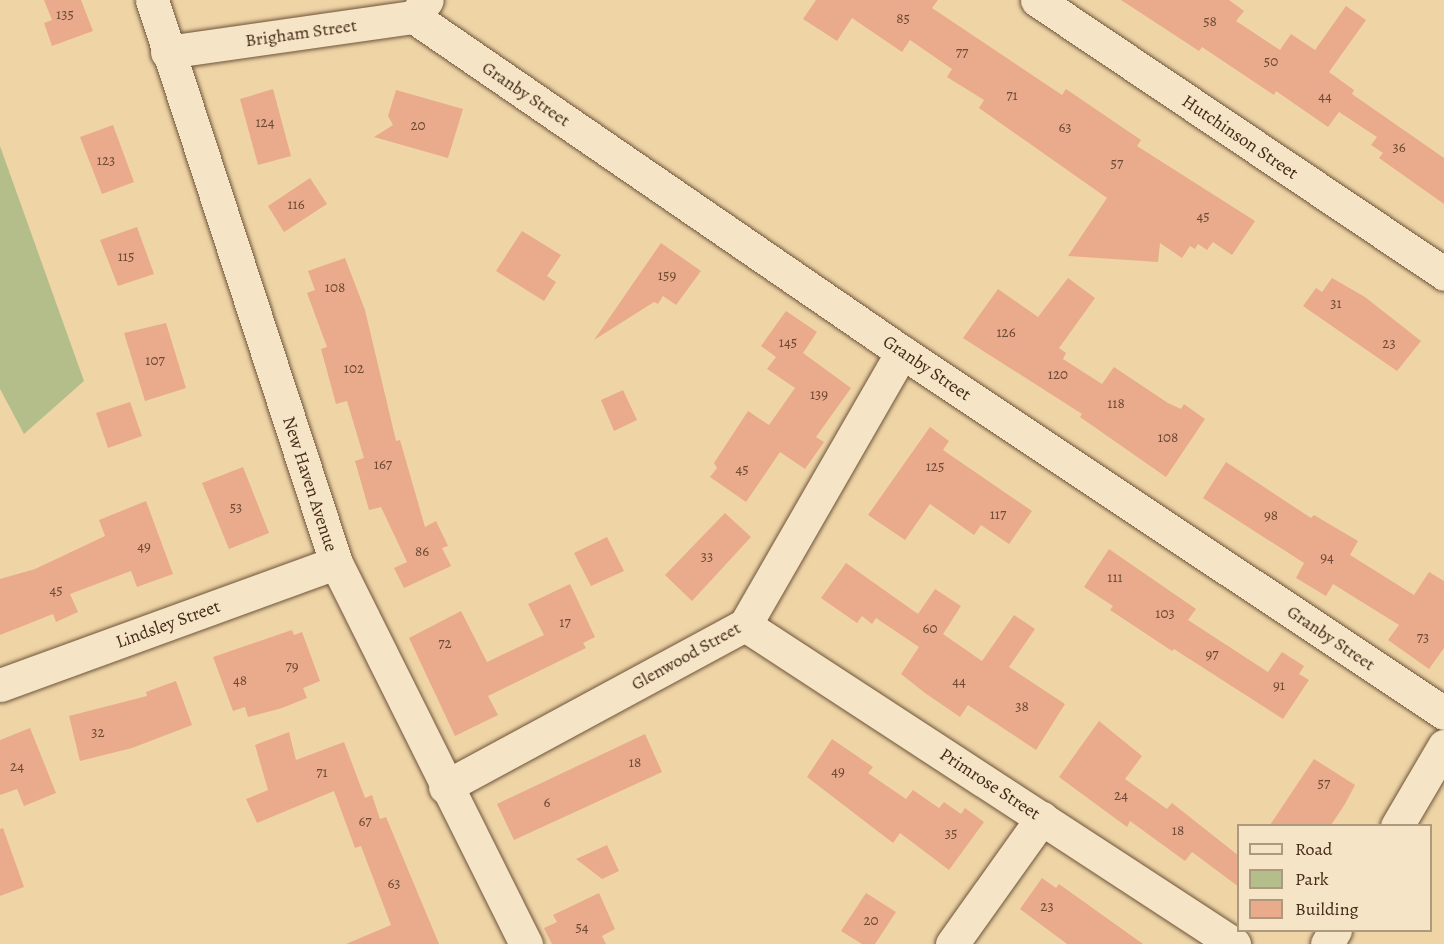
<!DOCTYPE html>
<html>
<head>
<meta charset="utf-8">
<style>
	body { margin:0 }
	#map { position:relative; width:1444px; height:944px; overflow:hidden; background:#efd5a6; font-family:Alegreya,serif }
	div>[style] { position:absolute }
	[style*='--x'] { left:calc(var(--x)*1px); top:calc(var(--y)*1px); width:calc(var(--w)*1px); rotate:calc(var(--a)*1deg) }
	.green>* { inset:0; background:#b3be8b }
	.building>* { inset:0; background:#eaaa8c }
	.roads { filter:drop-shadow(0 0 2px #6e543b) drop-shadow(0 0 2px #6e543b) }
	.minor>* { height:33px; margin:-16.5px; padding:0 16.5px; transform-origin:16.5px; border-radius:16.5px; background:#f5e4c5 }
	span { translate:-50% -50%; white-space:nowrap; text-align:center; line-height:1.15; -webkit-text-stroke:4.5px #f5e4c5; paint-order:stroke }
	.number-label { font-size:15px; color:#6d4934 }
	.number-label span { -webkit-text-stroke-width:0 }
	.street-label { font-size:18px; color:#432917 }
	.legend { position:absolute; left:1237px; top:824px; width:195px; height:108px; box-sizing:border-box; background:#f5e4c5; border:2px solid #ae997f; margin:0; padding:8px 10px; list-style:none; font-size:18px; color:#432917 }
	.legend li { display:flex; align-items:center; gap:12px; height:30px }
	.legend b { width:30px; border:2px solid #ae997f }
</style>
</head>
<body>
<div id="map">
	<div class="green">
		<div style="clip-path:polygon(0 146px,84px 381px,24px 434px,0 389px)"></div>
	</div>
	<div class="building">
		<div style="clip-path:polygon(44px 0,81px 0,93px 31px,52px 46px,44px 23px,52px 20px)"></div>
		<div style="clip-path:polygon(816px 0,938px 0,932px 8px,1062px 95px,1066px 89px,1141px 140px,1137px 146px,1255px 221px,1232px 255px,1213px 242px,1207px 250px,1198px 244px,1195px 249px,1190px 246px,1182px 258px,1160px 243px,1158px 262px,1068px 256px,1107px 198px,979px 108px,984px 100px,947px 77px,952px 69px,910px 40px,902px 52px,852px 18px,837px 41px,803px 19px)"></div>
		<div style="clip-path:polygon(1121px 0,1229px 0,1244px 11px,1236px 21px,1280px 50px,1291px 34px,1315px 50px,1346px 6px,1366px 20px,1329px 72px,1354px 90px,1352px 94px,1444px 158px,1444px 204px,1379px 158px,1383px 153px,1371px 145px,1377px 137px,1339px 112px,1328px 127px,1276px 91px,1274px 95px,1202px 47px,1199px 51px)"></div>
		<div style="clip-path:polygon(273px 89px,291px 156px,258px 165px,240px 99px)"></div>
		<div style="clip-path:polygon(396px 90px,463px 109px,448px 158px,374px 137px,393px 125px,388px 116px)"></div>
		<div style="clip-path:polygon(113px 125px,134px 182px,102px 194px,80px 137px)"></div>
		<div style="clip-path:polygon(310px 178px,327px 204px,284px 232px,268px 206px)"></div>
		<div style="clip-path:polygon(137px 227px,154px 274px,118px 286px,100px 240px)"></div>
		<div style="clip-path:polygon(522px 231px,561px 255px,547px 276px,556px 282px,544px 301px,496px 271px)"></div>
		<div style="clip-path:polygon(661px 243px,701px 271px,676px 305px,663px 296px,658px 304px,654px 302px,594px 340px)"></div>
		<div style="clip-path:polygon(345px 258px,365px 310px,396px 441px,400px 440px,425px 527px,436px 521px,448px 546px,442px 548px,451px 566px,404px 588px,394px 568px,407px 562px,381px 507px,369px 510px,355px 461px,364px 458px,347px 401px,336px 404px,321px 349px,327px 347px,307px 293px,315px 290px,308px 271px)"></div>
		<div style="clip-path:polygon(1068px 278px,1095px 298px,1059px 348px,1066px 353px,1063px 359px,1102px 384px,1114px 367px,1168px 403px,1181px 409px,1184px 404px,1205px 419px,1166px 477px,1080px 417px,1082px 414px,963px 338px,998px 289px,1038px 317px)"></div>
		<div style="clip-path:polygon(1332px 278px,1365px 297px,1421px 341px,1397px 371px,1303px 306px,1316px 288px,1322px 292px)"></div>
		<div style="clip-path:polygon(786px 311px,817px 332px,803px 353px,851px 388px,816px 437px,824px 442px,805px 469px,780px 452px,746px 502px,710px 477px,717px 468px,714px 463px,748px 411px,769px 425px,795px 388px,767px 369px,776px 357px,761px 346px)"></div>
		<div style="clip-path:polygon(166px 323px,186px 388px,145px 401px,124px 333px)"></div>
		<div style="clip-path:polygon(623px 390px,637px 420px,614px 431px,601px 400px)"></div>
		<div style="clip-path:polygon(130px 402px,142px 436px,108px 448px,96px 413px)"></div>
		<div style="clip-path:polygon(930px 427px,949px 441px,943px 450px,1032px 511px,1009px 544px,981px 525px,974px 535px,930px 504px,905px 540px,868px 515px)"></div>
		<div style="clip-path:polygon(1226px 462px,1311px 518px,1314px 515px,1358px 541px,1350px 555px,1414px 595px,1429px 572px,1444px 581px,1444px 648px,1429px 669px,1388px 640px,1399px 625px,1333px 584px,1326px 596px,1296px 578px,1304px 563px,1203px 498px)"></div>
		<div style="clip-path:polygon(243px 467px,269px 533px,229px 549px,202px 483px)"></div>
		<div style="clip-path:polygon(146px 501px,173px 574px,137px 587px,131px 571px,70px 594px,78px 612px,56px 622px,53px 614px,0 635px,0 579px,35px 569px,105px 536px,99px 520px)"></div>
		<div style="clip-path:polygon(725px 513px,751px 537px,692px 601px,665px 575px)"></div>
		<div style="clip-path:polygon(607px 537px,624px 571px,591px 586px,574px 553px)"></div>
		<div style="clip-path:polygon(1109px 549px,1196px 609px,1188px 620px,1268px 672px,1282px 652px,1304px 666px,1299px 674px,1309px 680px,1283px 719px,1174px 649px,1172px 651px,1110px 610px,1113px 606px,1084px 587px)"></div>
		<div style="clip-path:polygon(846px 563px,918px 614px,935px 589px,961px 606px,943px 634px,982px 661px,1014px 615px,1035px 629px,1009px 667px,1065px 704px,1036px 750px,968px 705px,960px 717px,925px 693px,901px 674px,919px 647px,876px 618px,872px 624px,862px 616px,857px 623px,821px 598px)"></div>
		<div style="clip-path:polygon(570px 584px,595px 637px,583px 643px,586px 648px,488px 696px,498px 715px,455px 736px,409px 638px,461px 611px,487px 662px,544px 635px,528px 604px)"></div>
		<div style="clip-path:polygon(292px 630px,294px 635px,302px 632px,320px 681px,303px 688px,307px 698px,282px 708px,248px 717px,245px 707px,233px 711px,213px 657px)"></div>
		<div style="clip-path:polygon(176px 681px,192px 725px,132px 748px,80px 761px,69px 716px,147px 696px,146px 692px)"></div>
		<div style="clip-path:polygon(1099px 721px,1142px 756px,1125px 779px,1167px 809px,1172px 803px,1239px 856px,1239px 887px,1192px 852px,1185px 861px,1130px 821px,1127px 827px,1059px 777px)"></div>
		<div style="clip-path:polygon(30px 728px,56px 793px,24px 806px,17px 789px,0 795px,0 740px)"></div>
		<div style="clip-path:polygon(289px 732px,296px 760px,344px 742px,365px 798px,372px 795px,380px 819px,386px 817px,439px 944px,346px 944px,391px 925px,361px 846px,355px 848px,334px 791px,257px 823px,246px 799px,268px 790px,255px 745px)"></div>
		<div style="clip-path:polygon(645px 734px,662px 772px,514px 840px,497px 804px)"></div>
		<div style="clip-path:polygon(832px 739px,873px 767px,868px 773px,906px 799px,913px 790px,939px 808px,944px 802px,961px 814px,965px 808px,984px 822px,949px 870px,900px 833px,893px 843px,807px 777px)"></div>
		<div style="clip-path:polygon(1314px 759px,1355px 785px,1345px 804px,1331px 825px,1270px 825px)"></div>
		<div style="clip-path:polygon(3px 828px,24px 887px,0 896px,0 829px)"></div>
		<div style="clip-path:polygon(607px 845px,619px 871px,602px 879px,576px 859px)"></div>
		<div style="clip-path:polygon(1042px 878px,1056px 888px,1059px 884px,1143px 944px,1067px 944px,1020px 909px)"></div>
		<div style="clip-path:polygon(599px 893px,615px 929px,602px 936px,606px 944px,552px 944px,544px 928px,557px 922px,553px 915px)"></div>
		<div style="clip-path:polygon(866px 893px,896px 912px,875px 944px,862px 944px,841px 931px)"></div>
	</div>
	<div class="roads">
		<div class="minor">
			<div style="--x:152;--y:0;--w:592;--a:71.9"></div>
			<div style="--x:336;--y:563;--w:426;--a:63.5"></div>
			<div style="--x:1037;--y:0;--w:491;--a:33.9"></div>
			<div style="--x:414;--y:17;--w:592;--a:34.47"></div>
			<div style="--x:902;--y:352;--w:651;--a:33.67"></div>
			<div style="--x:167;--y:52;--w:249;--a:-8.1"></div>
			<div style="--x:414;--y:17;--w:21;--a:-53"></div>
			<div style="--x:745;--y:625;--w:584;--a:33.12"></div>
			<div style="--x:0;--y:685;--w:357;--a:-20"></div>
			<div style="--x:445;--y:787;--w:341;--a:-28.4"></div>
			<div style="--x:745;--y:625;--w:315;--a:-60.1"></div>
			<div style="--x:1397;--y:826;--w:93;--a:-59.6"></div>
			<div style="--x:952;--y:944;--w:155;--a:-54.5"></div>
			<div style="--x:1327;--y:944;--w:16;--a:-60"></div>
		</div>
	</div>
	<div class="number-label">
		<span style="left:65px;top:15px">135</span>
		<span style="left:903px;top:19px">85</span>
		<span style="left:1210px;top:22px">58</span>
		<span style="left:962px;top:53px">77</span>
		<span style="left:1271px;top:62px">50</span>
		<span style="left:1012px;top:96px">71</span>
		<span style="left:1325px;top:97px">44</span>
		<span style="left:265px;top:123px">124</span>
		<span style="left:418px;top:126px">20</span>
		<span style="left:1065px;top:128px">63</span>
		<span style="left:1399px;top:148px">36</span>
		<span style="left:106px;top:161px">123</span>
		<span style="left:1117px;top:164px">57</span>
		<span style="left:296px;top:205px">116</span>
		<span style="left:1203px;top:217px">45</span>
		<span style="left:126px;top:257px">115</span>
		<span style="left:667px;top:276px">159</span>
		<span style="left:335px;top:288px">108</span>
		<span style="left:1336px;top:304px">31</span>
		<span style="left:1006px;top:333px">126</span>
		<span style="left:788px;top:343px">145</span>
		<span style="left:1389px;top:344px">23</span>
		<span style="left:155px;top:361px">107</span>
		<span style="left:354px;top:369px">102</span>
		<span style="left:1058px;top:375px">120</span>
		<span style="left:819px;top:395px">139</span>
		<span style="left:1116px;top:404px">118</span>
		<span style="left:1168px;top:438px">108</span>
		<span style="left:383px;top:465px">167</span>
		<span style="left:935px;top:467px">125</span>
		<span style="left:742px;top:470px">45</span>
		<span style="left:236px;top:508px">53</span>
		<span style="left:998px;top:515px">117</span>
		<span style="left:1271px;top:516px">98</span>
		<span style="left:144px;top:547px">49</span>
		<span style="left:422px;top:552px">86</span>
		<span style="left:707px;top:557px">33</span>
		<span style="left:1327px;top:558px">94</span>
		<span style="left:1115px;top:578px">111</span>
		<span style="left:56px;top:591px">45</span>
		<span style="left:1165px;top:614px">103</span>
		<span style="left:565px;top:623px">17</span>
		<span style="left:930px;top:629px">60</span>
		<span style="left:1423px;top:638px">73</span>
		<span style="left:445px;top:644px">72</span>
		<span style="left:1212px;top:655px">97</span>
		<span style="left:292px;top:667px">79</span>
		<span style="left:240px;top:681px">48</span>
		<span style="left:959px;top:682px">44</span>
		<span style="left:1279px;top:686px">91</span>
		<span style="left:1022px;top:707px">38</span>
		<span style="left:98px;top:733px">32</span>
		<span style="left:635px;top:763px">18</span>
		<span style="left:17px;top:767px">24</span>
		<span style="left:838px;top:772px">49</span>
		<span style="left:322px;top:773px">71</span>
		<span style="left:1324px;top:784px">57</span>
		<span style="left:1121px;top:796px">24</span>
		<span style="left:547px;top:803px">6</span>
		<span style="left:365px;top:822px">67</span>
		<span style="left:1178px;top:831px">18</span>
		<span style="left:951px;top:834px">35</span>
		<span style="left:394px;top:884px">63</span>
		<span style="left:1047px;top:907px">23</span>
		<span style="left:871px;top:921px">20</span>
		<span style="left:582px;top:928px">54</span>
	</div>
	<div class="street-label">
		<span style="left:301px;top:33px;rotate:-8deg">Brigham Street</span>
		<span style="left:526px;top:94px;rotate:34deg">Granby Street</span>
		<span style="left:1240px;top:137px;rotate:34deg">Hutchinson Street</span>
		<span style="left:927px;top:368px;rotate:34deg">Granby Street</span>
		<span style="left:310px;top:484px;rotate:72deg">New Haven Avenue</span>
		<span style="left:168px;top:624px;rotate:-20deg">Lindsley Street</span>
		<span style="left:1331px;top:638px;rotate:34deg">Granby Street</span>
		<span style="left:686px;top:656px;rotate:-29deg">Glenwood Street</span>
		<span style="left:990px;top:784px;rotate:33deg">Primrose Street</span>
	</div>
	<ul class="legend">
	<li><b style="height:8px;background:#f5e4c5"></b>Road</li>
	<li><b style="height:16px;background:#b3be8b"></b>Park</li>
	<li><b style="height:16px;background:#eaaa8c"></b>Building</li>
	</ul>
</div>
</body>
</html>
